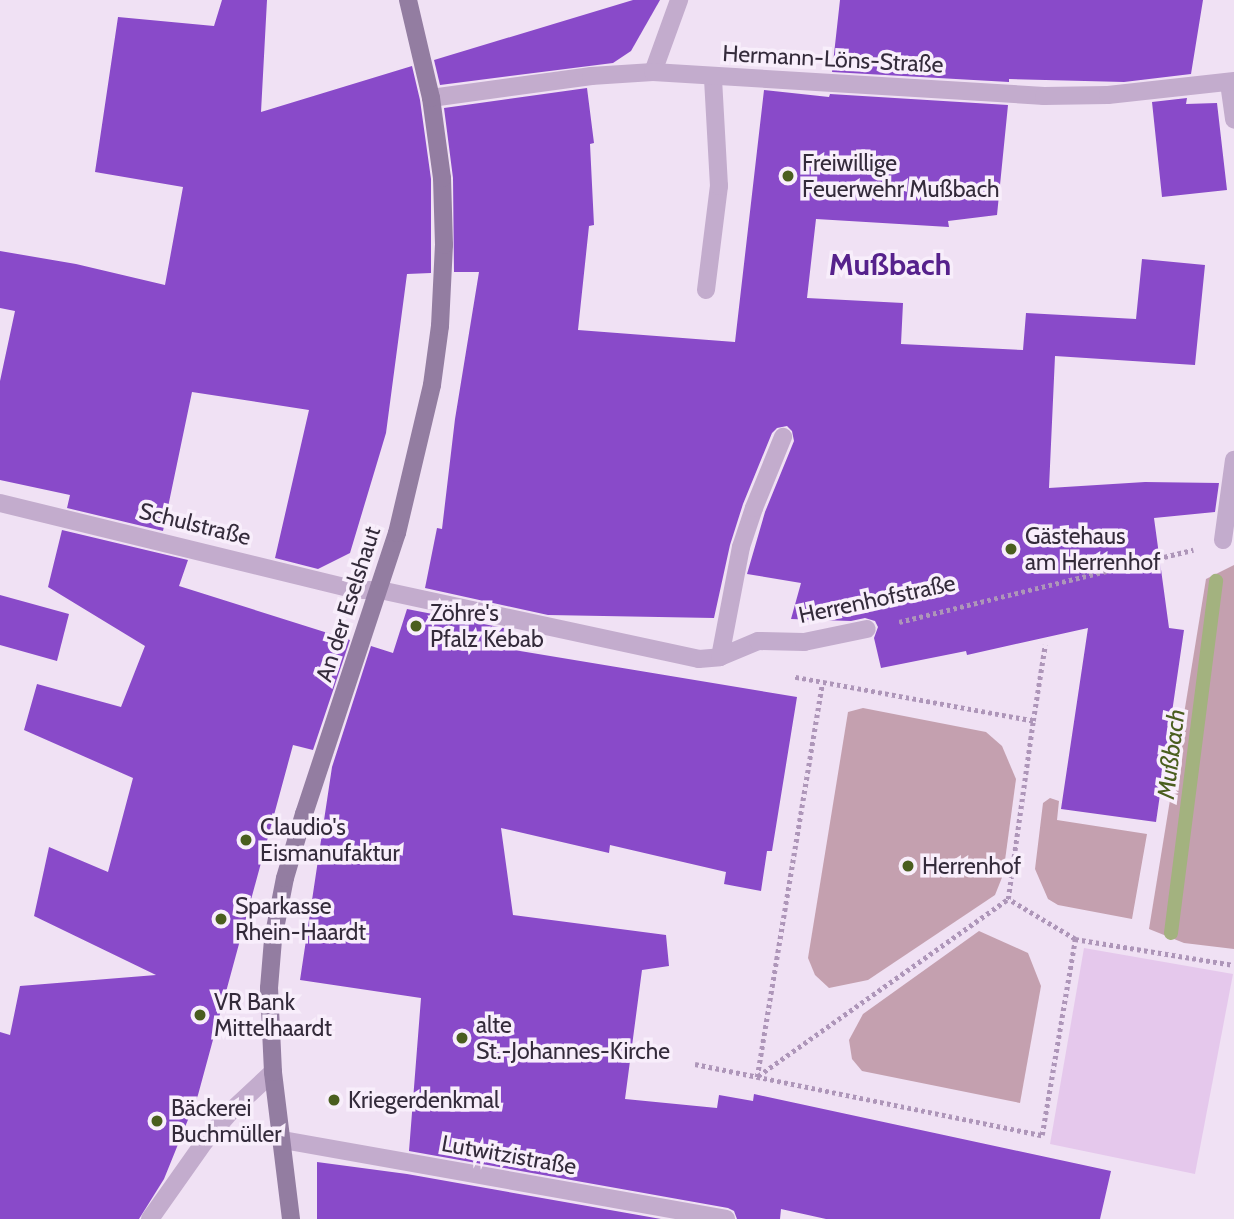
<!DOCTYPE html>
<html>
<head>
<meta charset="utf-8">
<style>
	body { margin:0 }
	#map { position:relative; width:1234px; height:1219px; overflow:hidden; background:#f0e1f4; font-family:Cabin,sans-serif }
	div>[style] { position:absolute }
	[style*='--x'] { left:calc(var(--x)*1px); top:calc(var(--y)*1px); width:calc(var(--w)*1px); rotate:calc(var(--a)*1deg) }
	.green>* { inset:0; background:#c4a0af }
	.plaza>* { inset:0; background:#e5c8ec }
	.stream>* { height:14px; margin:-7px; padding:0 7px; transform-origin:7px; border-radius:7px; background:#a3b27f }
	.building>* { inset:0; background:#894ac9 }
	.path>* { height:4.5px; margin-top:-2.25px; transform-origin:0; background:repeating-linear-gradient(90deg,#ae96b9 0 3.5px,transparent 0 7px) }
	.service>* { height:18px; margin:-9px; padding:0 9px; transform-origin:9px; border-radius:9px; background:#c3accd }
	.minor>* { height:18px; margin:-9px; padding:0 9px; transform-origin:9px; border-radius:9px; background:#c3accd }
	.secondary>* { height:18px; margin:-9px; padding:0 9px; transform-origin:9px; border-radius:9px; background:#937da1 }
	.dots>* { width:19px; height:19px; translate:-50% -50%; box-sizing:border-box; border:4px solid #f8eefb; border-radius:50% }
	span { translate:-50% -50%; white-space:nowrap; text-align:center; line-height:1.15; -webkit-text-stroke:7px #f8eefb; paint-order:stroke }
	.street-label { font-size:23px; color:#342b3b }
	.poi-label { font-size:23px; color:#342b3b }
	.left { translate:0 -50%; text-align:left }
	.water-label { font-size:24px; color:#4a5e1f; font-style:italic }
	.district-label { font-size:30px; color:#56218c; font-weight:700 }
</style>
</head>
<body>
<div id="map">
	<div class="green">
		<div style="clip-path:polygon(1234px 565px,1234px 949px,1184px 943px,1149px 929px,1206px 579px)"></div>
		<div style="clip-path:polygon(863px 708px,986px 732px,1002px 746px,1016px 779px,1003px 875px,995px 895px,868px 980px,829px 988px,815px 975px,808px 958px,848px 712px)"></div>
		<div style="clip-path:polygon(1050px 798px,1059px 801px,1057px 820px,1147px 834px,1132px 919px,1058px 905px,1048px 899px,1035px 869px,1043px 803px)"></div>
		<div style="clip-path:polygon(979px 931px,1028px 953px,1041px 986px,1020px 1103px,862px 1071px,852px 1059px,849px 1040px,863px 1014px)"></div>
	</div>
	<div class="plaza">
		<div style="clip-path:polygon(1084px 948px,1233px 974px,1195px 1174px,1050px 1144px)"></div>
	</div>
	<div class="stream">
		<div style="--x:1171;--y:933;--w:355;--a:-82.7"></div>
	</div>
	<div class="building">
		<div style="clip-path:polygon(222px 0,267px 0,261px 112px,412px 66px,420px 100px,431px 179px,431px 273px,407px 274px,386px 433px,350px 553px,318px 569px,275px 558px,309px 410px,192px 392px,163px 531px,67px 508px,70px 495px,0 480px,0 381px,15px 311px,0 308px,0 251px,76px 264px,165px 285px,183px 187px,95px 172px,118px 17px,214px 26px)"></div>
		<div style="clip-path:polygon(633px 0,660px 0,631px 51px,613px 63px,440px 85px,434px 60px)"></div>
		<div style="clip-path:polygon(840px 0,1203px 0,1191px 74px,1124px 82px,1009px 79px,1009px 82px,832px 72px)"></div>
		<div style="clip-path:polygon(587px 88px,594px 143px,590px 144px,594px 225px,589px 226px,578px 330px,735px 342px,764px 90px,829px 97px,830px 94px,1008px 105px,997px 215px,948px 221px,949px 227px,816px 219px,807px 298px,903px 303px,901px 344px,1023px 350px,1026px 313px,1136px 319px,1142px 259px,1205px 265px,1195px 365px,1055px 356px,1049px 488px,1145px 482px,1219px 483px,1215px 512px,1154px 518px,1169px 628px,1184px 630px,1156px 822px,1061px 809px,1088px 628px,967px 655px,966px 651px,881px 668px,874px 638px,878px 627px,875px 621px,865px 618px,851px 621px,791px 619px,801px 583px,747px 574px,765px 512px,794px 441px,792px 431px,787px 426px,777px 428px,772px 433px,743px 504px,730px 545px,714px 618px,548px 615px,425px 588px,437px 528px,442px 529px,455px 419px,479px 272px,454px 272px,453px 178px,444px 108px)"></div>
		<div style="clip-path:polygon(1187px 98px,1186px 104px,1217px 103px,1227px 190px,1162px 197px,1152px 102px)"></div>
		<div style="clip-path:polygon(62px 530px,188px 560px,179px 586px,350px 640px,313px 750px,293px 745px,198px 1095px,164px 1179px,139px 1219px,0 1219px,0 1032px,10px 1035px,20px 986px,156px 975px,34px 916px,49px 847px,108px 872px,133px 778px,24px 730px,37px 684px,121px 707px,145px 646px,48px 587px)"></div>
		<div style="clip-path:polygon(0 595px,69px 614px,57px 661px,0 645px)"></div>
		<div style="clip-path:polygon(407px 609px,504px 628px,502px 648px,797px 697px,772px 851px,767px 851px,761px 891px,724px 884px,726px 872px,610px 845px,609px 853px,501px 828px,513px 915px,666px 935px,669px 966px,642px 970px,625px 1099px,717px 1108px,719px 1095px,753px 1101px,754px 1094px,1111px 1171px,1100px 1219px,826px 1219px,781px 1209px,780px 1219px,737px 1219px,734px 1211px,728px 1208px,409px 1151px,421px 998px,300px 980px,332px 767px,371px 646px,393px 653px)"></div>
		<div style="clip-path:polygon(317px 1162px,407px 1174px,661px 1219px,317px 1219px)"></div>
	</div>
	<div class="path">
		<div style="--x:899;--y:622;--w:303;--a:-13.8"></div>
		<div style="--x:1033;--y:721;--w:77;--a:-81"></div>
		<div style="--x:1075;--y:939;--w:161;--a:9.3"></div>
		<div style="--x:695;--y:1064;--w:354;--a:11.6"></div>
		<div style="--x:1042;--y:1135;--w:199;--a:-80.4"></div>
		<div style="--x:1075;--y:939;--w:78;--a:-149.2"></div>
		<div style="--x:1008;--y:899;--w:180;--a:-82"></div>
		<div style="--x:1033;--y:721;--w:243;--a:-169.6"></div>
		<div style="--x:758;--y:1076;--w:306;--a:-35.3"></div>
		<div style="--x:757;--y:1077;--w:398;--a:-80.6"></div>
	</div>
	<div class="service">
		<div style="--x:706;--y:290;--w:105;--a:-82.9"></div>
		<div style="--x:719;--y:186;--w:109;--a:-93.2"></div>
		<div style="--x:283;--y:1140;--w:450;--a:10.1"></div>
	</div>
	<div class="minor">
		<div style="--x:653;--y:72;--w:77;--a:-70.1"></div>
		<div style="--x:1229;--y:83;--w:37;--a:82"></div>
		<div style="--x:431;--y:98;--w:162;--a:-7.8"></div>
		<div style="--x:591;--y:76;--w:62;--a:-3.7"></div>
		<div style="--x:653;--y:72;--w:392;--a:3.5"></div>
		<div style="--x:1044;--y:96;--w:64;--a:-0.9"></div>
		<div style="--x:1108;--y:95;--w:127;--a:-6.3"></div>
		<div style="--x:0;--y:503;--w:367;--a:13.7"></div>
		<div style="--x:357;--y:590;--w:23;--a:0"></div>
		<div style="--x:380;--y:590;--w:326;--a:12.2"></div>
		<div style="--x:699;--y:659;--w:21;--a:-5"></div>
		<div style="--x:720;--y:657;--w:41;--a:-22.8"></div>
		<div style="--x:758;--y:641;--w:46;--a:1.2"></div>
		<div style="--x:804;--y:642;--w:64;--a:-11.7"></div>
		<div style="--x:1223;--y:540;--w:81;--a:-82.2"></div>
		<div style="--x:720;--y:657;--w:112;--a:-79.2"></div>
		<div style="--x:741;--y:547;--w:41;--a:-71.6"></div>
		<div style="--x:754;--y:508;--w:77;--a:-67.8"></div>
		<div style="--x:150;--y:1219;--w:95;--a:-54.8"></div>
		<div style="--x:205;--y:1141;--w:40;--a:-49"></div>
		<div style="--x:231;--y:1111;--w:57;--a:-42.9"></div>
	</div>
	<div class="secondary">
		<div style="--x:291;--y:1219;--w:148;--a:-97"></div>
		<div style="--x:273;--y:1072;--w:84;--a:-92.7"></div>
		<div style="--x:269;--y:988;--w:49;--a:-85.3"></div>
		<div style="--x:273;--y:939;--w:62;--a:-78.9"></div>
		<div style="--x:285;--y:878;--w:67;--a:-73.5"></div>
		<div style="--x:304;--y:814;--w:296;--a:-71.7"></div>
		<div style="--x:397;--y:533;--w:152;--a:-76.7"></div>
		<div style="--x:432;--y:385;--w:60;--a:-82.3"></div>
		<div style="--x:440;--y:326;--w:81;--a:-87.2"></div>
		<div style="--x:444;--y:245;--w:67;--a:-91.7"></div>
		<div style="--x:442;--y:178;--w:81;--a:-97.8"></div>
		<div style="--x:431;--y:98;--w:101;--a:-103.2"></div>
	</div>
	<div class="dots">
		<div style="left:788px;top:176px;background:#4a5e1f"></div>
		<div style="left:1011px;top:549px;background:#4a5e1f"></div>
		<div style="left:416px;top:626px;background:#4a5e1f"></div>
		<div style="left:246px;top:840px;background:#4a5e1f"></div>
		<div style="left:908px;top:866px;background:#4a5e1f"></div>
		<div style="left:221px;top:919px;background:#4a5e1f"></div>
		<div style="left:200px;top:1015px;background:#4a5e1f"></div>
		<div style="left:462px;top:1038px;background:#4a5e1f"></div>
		<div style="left:334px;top:1100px;background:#4a5e1f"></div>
		<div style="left:157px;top:1121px;background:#4a5e1f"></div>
	</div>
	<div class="street-label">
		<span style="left:833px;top:59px;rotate:3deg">Hermann-Löns-Straße</span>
		<span style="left:195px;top:524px;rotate:14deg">Schulstraße</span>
		<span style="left:877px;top:599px;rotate:-12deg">Herrenhofstraße</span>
		<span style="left:348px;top:604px;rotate:-72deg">An der Eselshaut</span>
		<span style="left:509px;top:1155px;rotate:10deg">Lutwitzistraße</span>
	</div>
	<div class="poi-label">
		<span class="left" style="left:802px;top:176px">Freiwillige<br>Feuerwehr Mußbach</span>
		<span class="left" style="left:1025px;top:549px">Gästehaus<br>am Herrenhof</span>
		<span class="left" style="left:430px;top:626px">Zöhre's<br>Pfalz Kebab</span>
		<span class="left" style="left:260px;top:840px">Claudio's<br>Eismanufaktur</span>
		<span class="left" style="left:922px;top:866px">Herrenhof</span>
		<span class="left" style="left:235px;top:919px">Sparkasse<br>Rhein-Haardt</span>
		<span class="left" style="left:214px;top:1015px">VR Bank<br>Mittelhaardt</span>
		<span class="left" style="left:476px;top:1038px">alte<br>St.-Johannes-Kirche</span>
		<span class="left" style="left:348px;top:1100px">Kriegerdenkmal</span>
		<span class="left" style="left:171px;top:1121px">Bäckerei<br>Buchmüller</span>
	</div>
	<div class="water-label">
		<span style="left:1171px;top:754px;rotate:-83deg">Mußbach</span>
	</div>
	<div class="district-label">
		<span style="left:890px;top:265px">Mußbach</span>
	</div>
</div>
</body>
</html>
